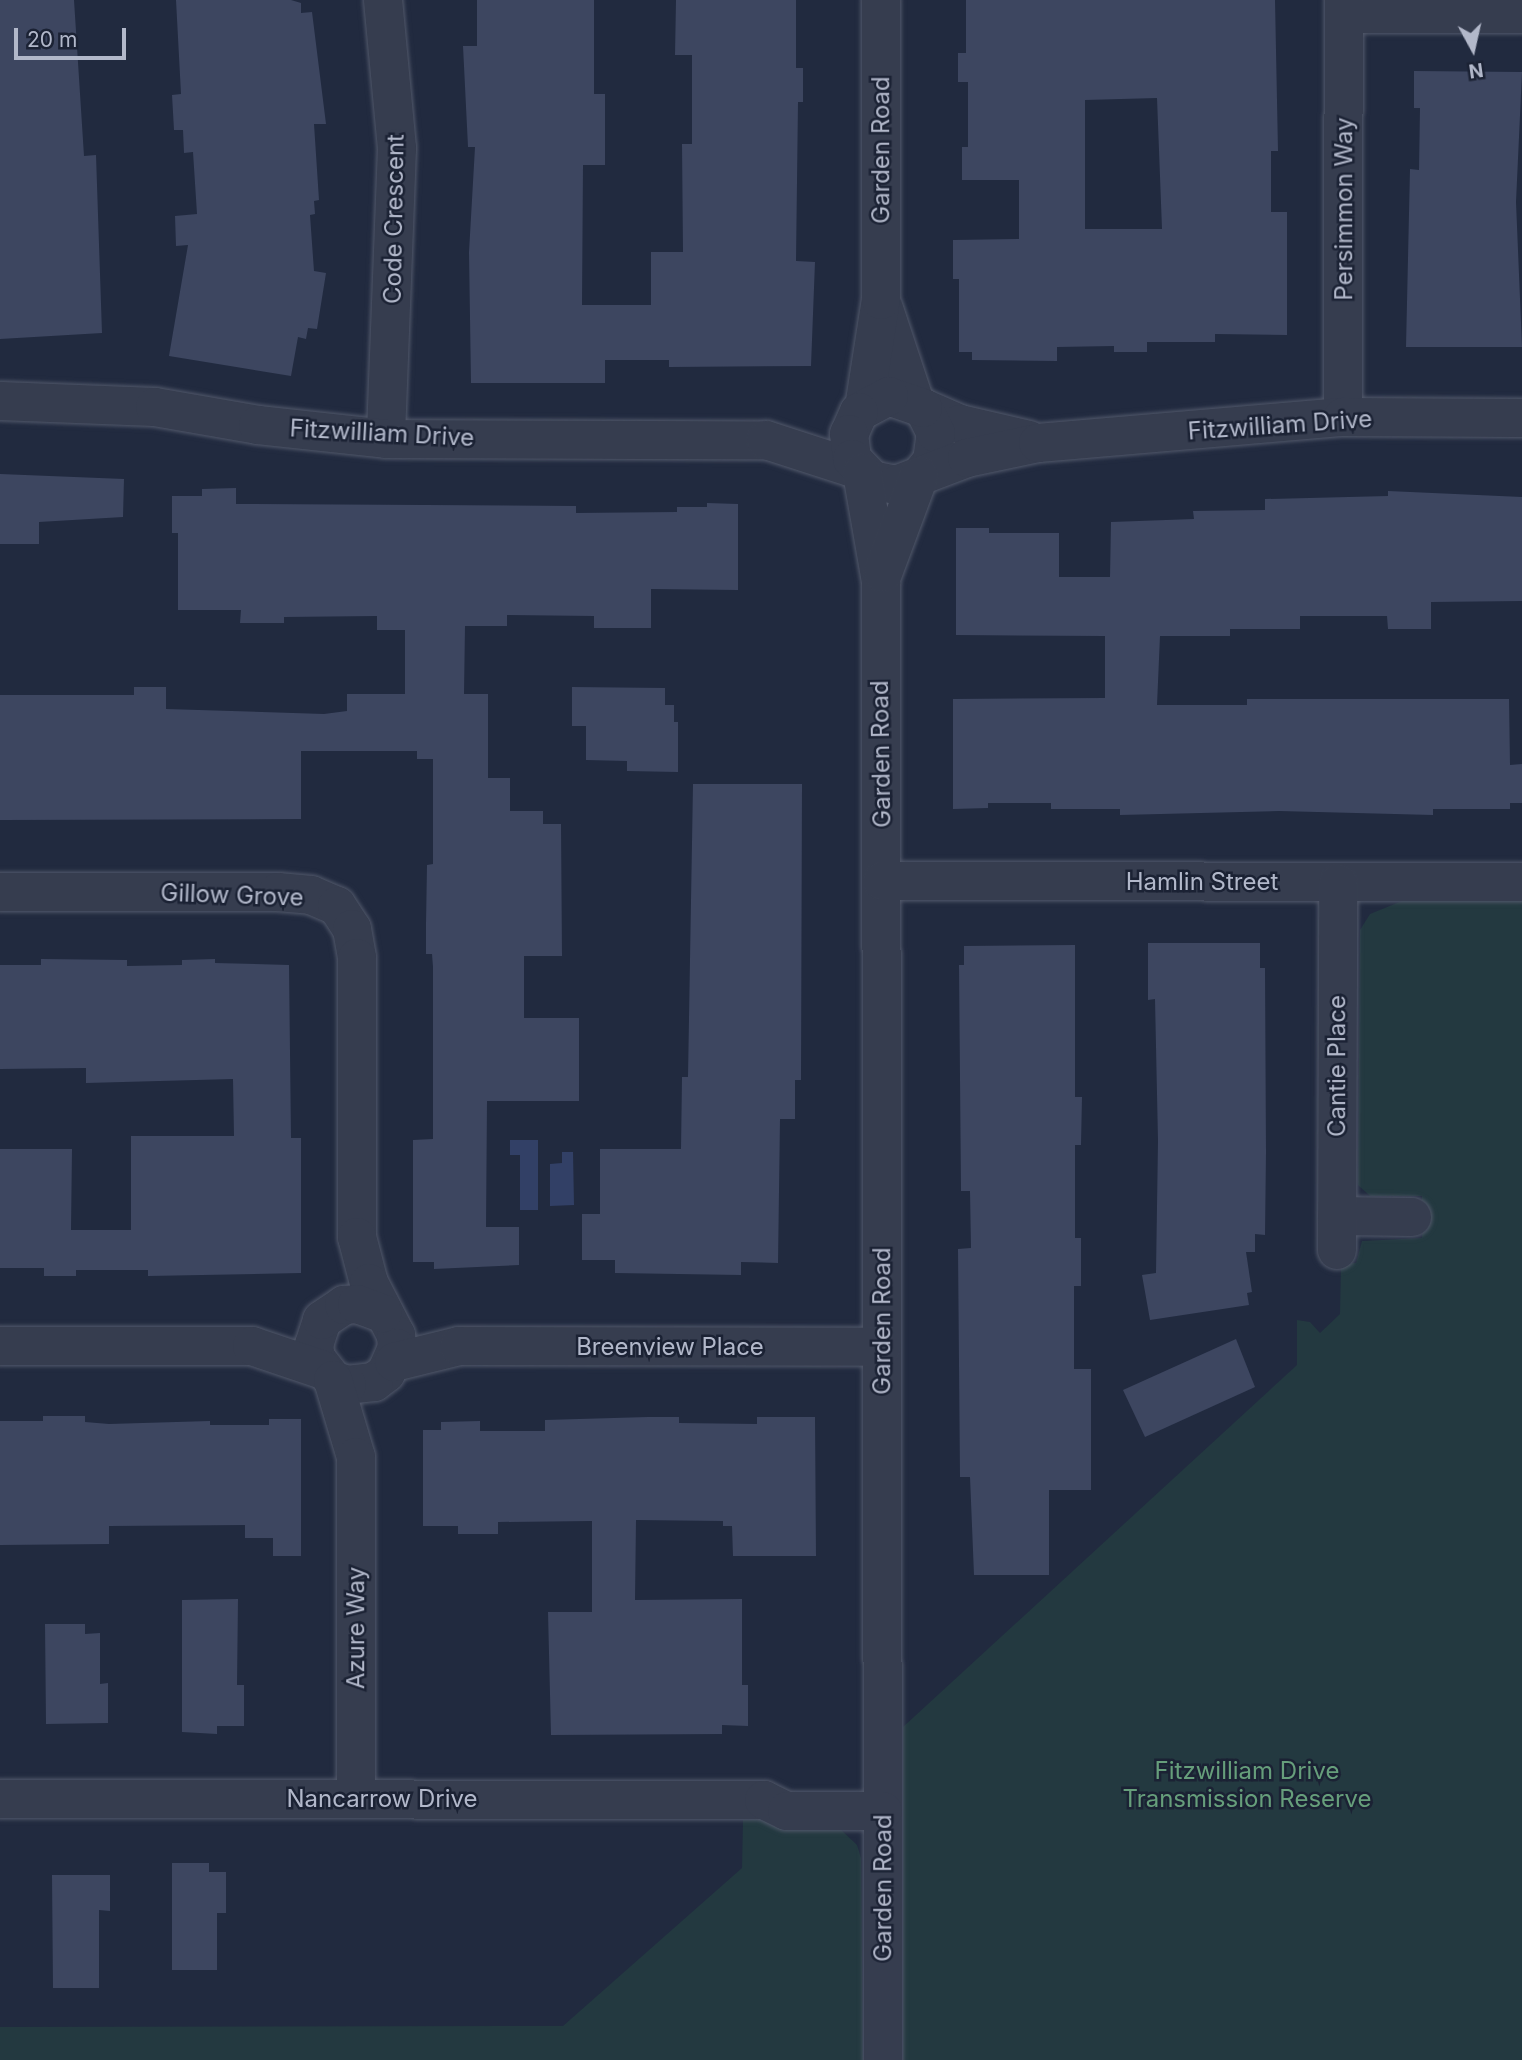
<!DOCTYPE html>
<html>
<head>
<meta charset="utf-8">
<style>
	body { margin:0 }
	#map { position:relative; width:1522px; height:2060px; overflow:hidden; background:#212a3f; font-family:Inter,sans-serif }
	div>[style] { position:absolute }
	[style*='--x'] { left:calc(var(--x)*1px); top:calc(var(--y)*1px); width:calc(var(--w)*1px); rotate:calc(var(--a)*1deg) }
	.green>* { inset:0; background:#233940 }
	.water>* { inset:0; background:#324066 }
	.building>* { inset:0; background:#3d4660 }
	.roads { filter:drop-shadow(0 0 2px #51586a) drop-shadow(0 0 2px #51586a) }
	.minor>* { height:38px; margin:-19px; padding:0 19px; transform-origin:19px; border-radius:19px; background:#363d4f }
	span { translate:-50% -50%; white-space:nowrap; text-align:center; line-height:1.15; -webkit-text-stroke:5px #1b2234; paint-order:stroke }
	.street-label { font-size:24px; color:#b2b8ca }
	.park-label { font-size:24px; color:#669e7b }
	.north { position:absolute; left:1438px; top:14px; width:70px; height:70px; -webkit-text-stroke:5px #1b2234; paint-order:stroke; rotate:172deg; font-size:19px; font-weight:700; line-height:28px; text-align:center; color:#b2b8ca }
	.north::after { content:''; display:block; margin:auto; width:24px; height:32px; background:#b2b8ca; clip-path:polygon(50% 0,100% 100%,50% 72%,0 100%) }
	.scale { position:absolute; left:14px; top:28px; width:112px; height:32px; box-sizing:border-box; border:4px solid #b2b8ca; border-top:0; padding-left:9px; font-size:21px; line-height:24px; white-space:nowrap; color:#b2b8ca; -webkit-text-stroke:5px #1b2234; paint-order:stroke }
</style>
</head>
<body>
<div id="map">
	<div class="green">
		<div style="clip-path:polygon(1402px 901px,1522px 901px,1522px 2060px,903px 2060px,903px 1727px,1297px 1365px,1297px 1320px,1310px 1322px,1320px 1333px,1340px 1314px,1341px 1264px,1356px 1263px,1362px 1241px,1422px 1238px,1422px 1196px,1370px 1196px,1358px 1185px,1360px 930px,1370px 914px)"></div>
		<div style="clip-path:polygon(797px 1819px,836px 1825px,857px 1845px,861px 1858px,863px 2060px,0 2060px,0 2027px,563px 2026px,742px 1868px,743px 1820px)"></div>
	</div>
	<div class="water">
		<div style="clip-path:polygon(510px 1140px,538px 1140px,538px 1210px,520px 1210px,520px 1155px,510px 1155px)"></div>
		<div style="clip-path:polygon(562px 1152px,573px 1152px,574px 1205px,550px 1206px,550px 1164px,562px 1163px)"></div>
	</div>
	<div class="building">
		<div style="clip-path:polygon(0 0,74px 0,84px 156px,96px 155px,102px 333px,0 339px)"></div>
		<div style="clip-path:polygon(176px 0,291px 0,301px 3px,301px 13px,312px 12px,326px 124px,314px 124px,319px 200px,314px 201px,315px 214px,310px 215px,314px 271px,326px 273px,317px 329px,308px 328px,306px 339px,298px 337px,291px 376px,169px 356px,188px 245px,176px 246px,175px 216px,197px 214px,193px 152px,184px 153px,183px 130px,174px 130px,172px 95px,181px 94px)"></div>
		<div style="clip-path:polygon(477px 0,594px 0,594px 94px,605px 94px,605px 165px,583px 165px,582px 305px,651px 305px,651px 252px,683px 252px,682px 144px,692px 144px,692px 55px,675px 55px,676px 0,796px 0,796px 68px,803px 68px,803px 102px,798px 102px,796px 261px,815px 262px,811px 366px,669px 367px,669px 360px,605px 360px,605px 383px,471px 383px,469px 252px,475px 147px,468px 147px,463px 46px,477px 46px)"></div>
		<div style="clip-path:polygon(evenodd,966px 0,1275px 0,1278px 151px,1271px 151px,1271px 212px,1287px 212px,1287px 335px,1215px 334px,1215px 342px,1147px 342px,1147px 352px,1114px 352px,1114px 346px,1057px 347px,1057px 361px,972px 360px,972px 352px,959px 352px,959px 279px,953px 279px,953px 240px,1019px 239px,1019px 180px,962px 180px,962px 147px,968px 147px,968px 82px,958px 82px,958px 53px,966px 53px,966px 0,1157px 98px,1162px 229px,1085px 229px,1085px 100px,1157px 98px)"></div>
		<div style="clip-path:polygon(1414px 71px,1522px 72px,1516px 202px,1522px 347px,1406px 347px,1410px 169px,1419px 170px,1420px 108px,1414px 108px)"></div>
		<div style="clip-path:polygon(0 474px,124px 479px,123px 517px,39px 522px,39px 544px,0 544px)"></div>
		<div style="clip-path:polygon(236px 488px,236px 504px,576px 506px,576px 513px,677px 512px,677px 507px,707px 507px,707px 503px,738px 504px,738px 590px,651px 589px,651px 628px,594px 628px,594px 616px,507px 615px,507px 626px,465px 626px,464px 694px,488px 694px,488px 778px,510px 778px,510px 811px,543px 811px,543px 824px,561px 824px,562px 956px,524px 956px,524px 1018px,579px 1018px,579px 1101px,487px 1101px,486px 1227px,519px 1227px,519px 1265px,434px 1269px,434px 1262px,413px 1262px,413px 1140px,433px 1139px,433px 967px,432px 954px,426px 954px,426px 924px,427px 865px,433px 864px,433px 759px,417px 759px,417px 751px,301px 751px,301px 819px,0 820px,0 695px,134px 695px,134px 687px,166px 687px,166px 709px,324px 714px,347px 711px,347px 694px,405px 694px,405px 630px,377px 630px,377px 616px,284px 617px,284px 623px,240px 623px,241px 610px,178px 610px,178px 533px,172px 533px,172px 496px,202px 496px,202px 489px)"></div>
		<div style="clip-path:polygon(1388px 491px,1522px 497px,1522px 601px,1431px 602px,1431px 629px,1388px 629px,1387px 616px,1300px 616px,1300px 629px,1230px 629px,1230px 636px,1160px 636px,1157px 705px,1247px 705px,1247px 699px,1509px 699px,1510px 765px,1522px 764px,1522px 803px,1510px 803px,1510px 809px,1433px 809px,1433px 815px,1279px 811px,1120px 815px,1120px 809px,1051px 809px,1051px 803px,988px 803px,988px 808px,953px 809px,953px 699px,1105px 698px,1105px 636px,956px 635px,956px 528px,989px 528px,989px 533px,1059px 533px,1059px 577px,1110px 577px,1111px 522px,1194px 519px,1193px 511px,1265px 510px,1265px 499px,1388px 496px)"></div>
		<div style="clip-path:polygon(572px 687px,665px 688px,665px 705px,674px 705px,674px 722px,678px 722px,678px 772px,627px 771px,627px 761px,586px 760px,586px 726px,572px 726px)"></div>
		<div style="clip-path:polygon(693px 784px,802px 784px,801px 1080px,795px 1080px,795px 1119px,780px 1119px,778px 1263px,741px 1262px,741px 1275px,615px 1273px,615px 1260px,582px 1260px,582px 1214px,600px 1214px,600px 1149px,681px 1149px,682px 1077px,688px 1077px)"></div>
		<div style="clip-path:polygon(1148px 943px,1260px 943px,1260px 968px,1265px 968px,1266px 1152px,1265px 1235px,1255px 1234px,1255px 1252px,1246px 1252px,1252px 1292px,1247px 1293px,1249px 1305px,1150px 1320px,1142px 1275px,1156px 1273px,1158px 1141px,1155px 999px,1148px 1000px)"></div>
		<div style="clip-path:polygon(1075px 945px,1075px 1097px,1082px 1097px,1081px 1145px,1075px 1145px,1075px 1238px,1081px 1238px,1081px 1286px,1074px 1286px,1074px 1369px,1091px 1369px,1091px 1490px,1049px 1490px,1049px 1575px,974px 1575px,970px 1477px,960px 1477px,958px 1249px,971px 1248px,970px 1191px,961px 1191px,959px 965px,964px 965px,964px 946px)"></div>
		<div style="clip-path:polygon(41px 959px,127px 960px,127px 966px,182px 965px,182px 960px,215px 959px,215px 963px,289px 965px,291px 1138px,301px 1138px,301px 1273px,148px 1276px,148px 1270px,76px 1270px,76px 1276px,44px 1276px,44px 1268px,0 1268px,0 1149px,72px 1149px,71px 1230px,131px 1230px,131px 1136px,234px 1136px,233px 1079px,86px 1083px,86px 1068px,0 1069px,0 965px,41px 965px)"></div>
		<div style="clip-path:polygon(1236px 1339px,1255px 1387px,1145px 1437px,1123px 1390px)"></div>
		<div style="clip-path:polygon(43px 1416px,85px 1416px,85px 1422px,109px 1424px,210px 1421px,210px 1425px,269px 1425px,269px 1419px,301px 1419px,301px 1556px,273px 1556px,273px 1538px,245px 1538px,245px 1525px,109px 1526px,109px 1544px,0 1545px,0 1421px,43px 1421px)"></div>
		<div style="clip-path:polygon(648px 1417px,679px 1417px,679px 1423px,757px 1424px,757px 1417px,815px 1417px,816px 1556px,733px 1556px,732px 1526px,723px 1526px,723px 1521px,636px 1520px,635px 1600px,742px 1599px,742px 1685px,748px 1685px,748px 1726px,722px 1725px,722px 1734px,551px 1735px,548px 1612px,592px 1612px,592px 1521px,498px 1522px,498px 1534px,458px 1534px,458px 1526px,423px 1526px,423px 1430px,441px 1430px,441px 1422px,480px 1421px,480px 1431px,545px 1431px,545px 1420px)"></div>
		<div style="clip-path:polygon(238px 1599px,237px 1685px,244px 1685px,244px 1726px,217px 1726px,217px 1734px,182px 1732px,182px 1600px)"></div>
		<div style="clip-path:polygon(45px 1624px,85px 1624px,85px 1634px,100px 1633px,100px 1684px,108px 1683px,108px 1723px,46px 1724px)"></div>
		<div style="clip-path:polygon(172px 1863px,209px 1863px,209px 1872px,226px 1872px,226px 1913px,217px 1913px,217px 1970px,172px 1970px)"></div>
		<div style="clip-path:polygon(52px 1875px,110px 1875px,110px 1911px,99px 1910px,99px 1988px,53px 1988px)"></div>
	</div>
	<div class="roads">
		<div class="minor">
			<div style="--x:383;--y:0;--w:149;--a:84.6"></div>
			<div style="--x:397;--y:148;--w:291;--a:92.2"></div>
			<div style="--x:1344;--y:14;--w:178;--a:0"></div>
			<div style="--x:884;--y:309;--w:99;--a:71.7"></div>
			<div style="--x:0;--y:401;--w:155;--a:2.2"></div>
			<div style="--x:155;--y:407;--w:105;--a:9.9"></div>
			<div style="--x:258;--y:425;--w:129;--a:6.2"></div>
			<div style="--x:386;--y:439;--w:380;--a:0.2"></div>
			<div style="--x:766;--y:440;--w:98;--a:17.9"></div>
			<div style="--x:864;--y:408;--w:109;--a:-81.1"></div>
			<div style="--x:881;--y:300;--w:300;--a:-90"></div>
			<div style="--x:923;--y:408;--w:40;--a:23.4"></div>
			<div style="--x:960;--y:424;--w:71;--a:13.1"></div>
			<div style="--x:1343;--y:417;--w:417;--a:-89.9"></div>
			<div style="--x:923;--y:472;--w:14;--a:-51"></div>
			<div style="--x:932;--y:461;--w:28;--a:-82"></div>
			<div style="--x:936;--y:433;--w:28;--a:-117"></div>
			<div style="--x:923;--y:408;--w:36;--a:-161"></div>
			<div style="--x:889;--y:396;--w:34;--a:152"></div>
			<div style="--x:859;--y:412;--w:24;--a:114"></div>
			<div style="--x:849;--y:434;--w:25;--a:83"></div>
			<div style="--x:852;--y:459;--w:29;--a:46"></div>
			<div style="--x:872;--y:480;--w:25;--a:12"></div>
			<div style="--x:896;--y:485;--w:76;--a:-20.8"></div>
			<div style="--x:967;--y:458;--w:73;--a:-11.9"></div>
			<div style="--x:1038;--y:443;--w:306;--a:-4.9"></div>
			<div style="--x:1343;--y:417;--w:179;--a:0.3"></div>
			<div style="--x:862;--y:473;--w:111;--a:80.1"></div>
			<div style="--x:881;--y:582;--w:1478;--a:89.92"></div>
			<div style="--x:883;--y:573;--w:103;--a:-69.6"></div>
			<div style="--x:882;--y:881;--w:640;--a:0.09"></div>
			<div style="--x:0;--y:892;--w:278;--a:0"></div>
			<div style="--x:278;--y:892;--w:33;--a:5"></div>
			<div style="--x:311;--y:895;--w:28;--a:23"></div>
			<div style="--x:337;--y:906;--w:27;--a:57"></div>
			<div style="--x:352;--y:929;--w:29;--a:80"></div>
			<div style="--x:357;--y:958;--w:279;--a:90"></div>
			<div style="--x:357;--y:1237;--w:48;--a:75.4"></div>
			<div style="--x:369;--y:1283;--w:59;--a:62.6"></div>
			<div style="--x:396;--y:1335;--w:13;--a:86"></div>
			<div style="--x:397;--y:1348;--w:27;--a:114"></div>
			<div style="--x:386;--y:1373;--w:15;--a:143"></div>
			<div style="--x:374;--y:1382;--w:27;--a:174"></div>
			<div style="--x:347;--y:1385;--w:15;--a:-160"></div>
			<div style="--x:333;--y:1380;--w:28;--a:-128"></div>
			<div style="--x:316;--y:1358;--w:13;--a:-99"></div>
			<div style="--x:314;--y:1345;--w:26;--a:-72"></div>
			<div style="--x:322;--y:1320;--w:27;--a:-34"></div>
			<div style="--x:344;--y:1305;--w:13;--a:-4"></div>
			<div style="--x:357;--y:1304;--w:27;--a:20"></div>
			<div style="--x:1337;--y:1216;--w:75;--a:0.8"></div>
			<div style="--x:1337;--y:1250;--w:367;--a:-89.8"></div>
			<div style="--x:0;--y:1346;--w:252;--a:0"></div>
			<div style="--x:252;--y:1346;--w:75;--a:18.7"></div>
			<div style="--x:394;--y:1362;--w:67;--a:-13.8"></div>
			<div style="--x:459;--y:1346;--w:423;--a:0.1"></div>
			<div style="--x:333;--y:1380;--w:80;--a:73.4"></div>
			<div style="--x:356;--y:1457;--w:341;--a:90"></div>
			<div style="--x:0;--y:1799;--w:764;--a:0.07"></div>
			<div style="--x:764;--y:1800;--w:25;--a:26"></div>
			<div style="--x:787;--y:1811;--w:96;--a:0"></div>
		</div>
	</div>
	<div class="street-label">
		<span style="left:881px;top:150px;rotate:-90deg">Garden Road</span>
		<span style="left:1344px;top:209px;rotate:-90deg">Persimmon Way</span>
		<span style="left:394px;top:219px;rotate:-89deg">Code Crescent</span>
		<span style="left:1280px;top:425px;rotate:-4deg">Fitzwilliam Drive</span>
		<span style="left:382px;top:433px;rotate:3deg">Fitzwilliam Drive</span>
		<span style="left:881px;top:754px;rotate:-91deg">Garden Road</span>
		<span style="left:1202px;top:882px">Hamlin Street</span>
		<span style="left:232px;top:895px;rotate:2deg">Gillow Grove</span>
		<span style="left:1337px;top:1066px;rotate:-90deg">Cantie Place</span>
		<span style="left:882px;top:1321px;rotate:-90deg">Garden Road</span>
		<span style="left:670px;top:1347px">Breenview Place</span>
		<span style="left:356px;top:1628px;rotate:-90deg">Azure Way</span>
		<span style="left:382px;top:1799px">Nancarrow Drive</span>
		<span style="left:883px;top:1888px;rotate:-90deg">Garden Road</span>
	</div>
	<div class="park-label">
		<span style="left:1247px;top:1785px">Fitzwilliam Drive<br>Transmission Reserve</span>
	</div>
	<div class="north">N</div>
	<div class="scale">20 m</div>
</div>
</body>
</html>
